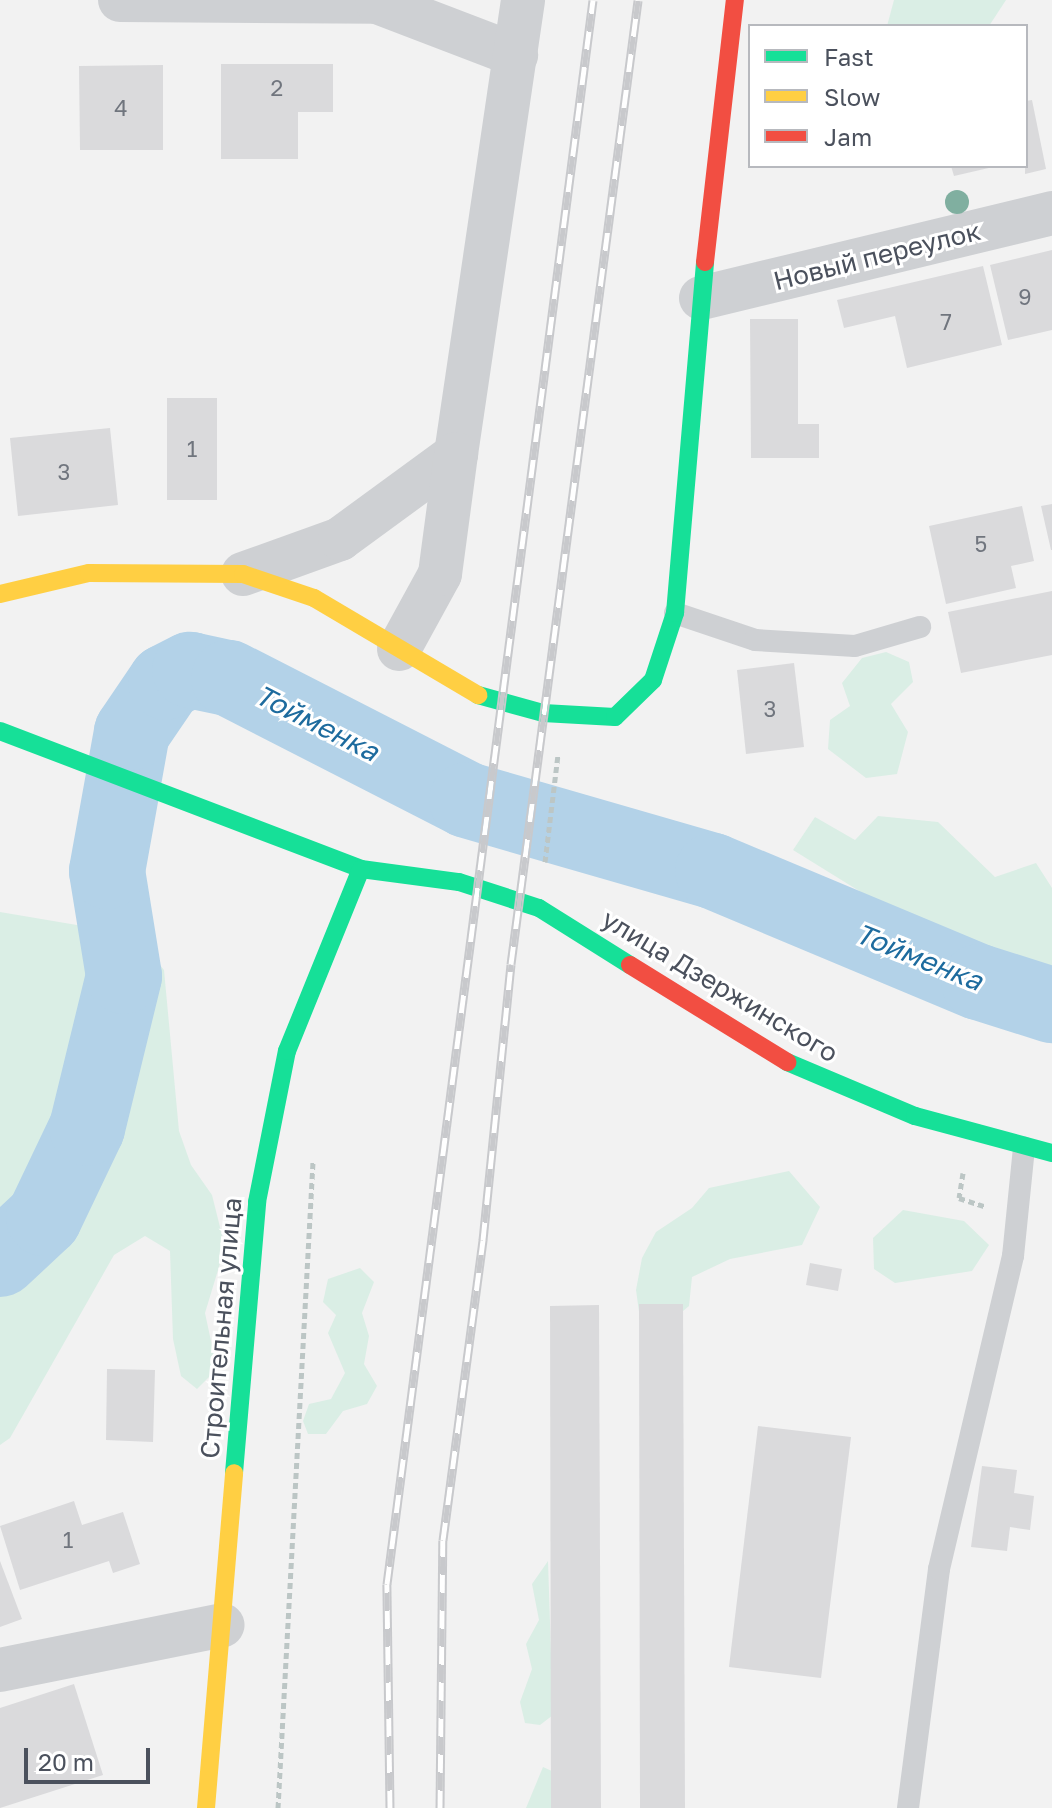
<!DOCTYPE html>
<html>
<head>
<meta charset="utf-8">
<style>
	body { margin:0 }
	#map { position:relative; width:1052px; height:1808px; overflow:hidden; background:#f2f2f2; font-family:"Golos Text",sans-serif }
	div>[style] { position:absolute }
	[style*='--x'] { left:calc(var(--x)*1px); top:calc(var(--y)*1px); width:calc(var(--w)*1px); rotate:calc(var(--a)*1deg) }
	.green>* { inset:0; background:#daeee5 }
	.river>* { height:76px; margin:-38px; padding:0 38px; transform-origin:38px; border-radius:38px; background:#b3d2e8 }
	.building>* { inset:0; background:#dadadc }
	.path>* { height:5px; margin-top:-2.5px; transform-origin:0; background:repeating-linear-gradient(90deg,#bcc6c5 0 6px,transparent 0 10px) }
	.lane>* { height:22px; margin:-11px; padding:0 11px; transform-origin:11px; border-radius:11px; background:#ced0d3 }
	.street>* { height:44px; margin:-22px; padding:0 22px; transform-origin:22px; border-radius:22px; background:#ced0d3 }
	.fast>* { height:18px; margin:-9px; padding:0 9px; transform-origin:9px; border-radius:9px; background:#16e098 }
	.slow>* { height:18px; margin:-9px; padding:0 9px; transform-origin:9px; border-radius:9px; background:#ffcf43 }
	.jam>* { height:18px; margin:-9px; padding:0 9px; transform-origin:9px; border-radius:9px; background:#f24e42 }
	.rail>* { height:9px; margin-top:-4.5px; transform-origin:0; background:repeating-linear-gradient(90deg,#fff 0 18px,#c8c9cc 0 36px); box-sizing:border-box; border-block:2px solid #c8c9cc }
	.trees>* { width:24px; height:24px; margin:-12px; border-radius:50%; background:#80afa0 }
	span { translate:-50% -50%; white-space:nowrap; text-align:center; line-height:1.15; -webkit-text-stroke:6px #fff; paint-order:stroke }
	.number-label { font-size:22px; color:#70757e }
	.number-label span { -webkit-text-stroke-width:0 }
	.street-label { font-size:26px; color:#4b515d }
	.water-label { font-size:28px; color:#1d6b9e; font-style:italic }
	.legend { position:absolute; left:748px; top:24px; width:280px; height:144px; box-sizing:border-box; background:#fff; border:2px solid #b7b9be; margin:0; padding:10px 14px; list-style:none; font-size:24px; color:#4b515d }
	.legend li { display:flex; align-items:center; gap:16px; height:40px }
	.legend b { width:40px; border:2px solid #b7b9be }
	.scale { position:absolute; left:24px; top:1748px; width:126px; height:36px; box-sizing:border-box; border:4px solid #4b515d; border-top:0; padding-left:10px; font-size:24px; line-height:28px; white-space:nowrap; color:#4b515d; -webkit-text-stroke:6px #fff; paint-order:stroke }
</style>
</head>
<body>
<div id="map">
	<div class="green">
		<div style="clip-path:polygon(894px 0,1006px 0,989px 26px,887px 26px)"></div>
		<div style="clip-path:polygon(886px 652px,909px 662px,913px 682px,891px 704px,908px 732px,897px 774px,866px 778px,828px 749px,830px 720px,850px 706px,842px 683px,862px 658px)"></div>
		<div style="clip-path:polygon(878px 816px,938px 822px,995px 877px,1036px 863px,1052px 888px,1052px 990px,982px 967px,793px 850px,815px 817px,855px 840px)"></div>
		<div style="clip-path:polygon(0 912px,136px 935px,164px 970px,179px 1131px,191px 1165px,212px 1195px,225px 1247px,205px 1313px,217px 1369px,197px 1389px,181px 1376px,173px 1339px,170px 1251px,145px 1236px,114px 1255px,10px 1438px,0 1445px)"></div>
		<div style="clip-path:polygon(789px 1171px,820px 1207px,802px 1245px,730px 1259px,692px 1277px,689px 1306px,664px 1327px,640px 1319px,636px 1290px,642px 1258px,656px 1232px,692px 1208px,709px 1188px)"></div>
		<div style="clip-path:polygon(903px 1210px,964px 1221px,989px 1245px,972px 1271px,895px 1283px,874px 1269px,873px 1238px)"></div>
		<div style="clip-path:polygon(360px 1268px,374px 1282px,362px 1313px,369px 1336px,364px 1364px,377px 1386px,367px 1404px,343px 1411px,326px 1434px,308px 1434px,303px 1421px,309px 1404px,331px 1399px,345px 1373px,328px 1333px,336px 1315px,323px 1302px,328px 1279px)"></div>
		<div style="clip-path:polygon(548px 1561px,553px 1715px,540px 1725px,525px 1723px,520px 1702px,532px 1669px,526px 1644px,539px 1620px,532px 1584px)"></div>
		<div style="clip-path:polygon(543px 1767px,554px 1772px,554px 1808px,526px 1808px)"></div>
	</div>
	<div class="river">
		<div style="--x:0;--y:1259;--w:60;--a:-43"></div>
		<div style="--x:44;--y:1218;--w:100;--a:-64.5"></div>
		<div style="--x:87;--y:1128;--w:156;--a:-76.3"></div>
		<div style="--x:124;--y:976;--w:106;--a:-99.2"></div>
		<div style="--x:107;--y:871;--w:141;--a:-79.8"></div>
		<div style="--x:132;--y:732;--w:60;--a:-55.8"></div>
		<div style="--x:166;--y:682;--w:27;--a:-27"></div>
		<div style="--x:190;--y:670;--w:40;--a:12"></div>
		<div style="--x:229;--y:678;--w:267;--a:27.1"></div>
		<div style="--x:467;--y:800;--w:256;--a:16.1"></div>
		<div style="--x:713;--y:871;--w:288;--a:22.7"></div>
		<div style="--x:979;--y:982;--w:77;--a:17.5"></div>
	</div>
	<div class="building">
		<div style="clip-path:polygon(221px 64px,333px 64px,333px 112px,298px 112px,298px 159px,221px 159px)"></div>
		<div style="clip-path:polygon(163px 65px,163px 150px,80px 150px,79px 66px)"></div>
		<div style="clip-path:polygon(1032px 100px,1046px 169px,1025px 174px,1026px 101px)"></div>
		<div style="clip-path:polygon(951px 166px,993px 166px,993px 167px,954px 176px)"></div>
		<div style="clip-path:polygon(1052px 250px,1052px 330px,1008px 340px,990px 265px)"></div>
		<div style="clip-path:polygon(983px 266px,1002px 345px,907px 368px,895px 316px,844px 328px,837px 300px)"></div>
		<div style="clip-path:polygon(750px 319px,798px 319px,798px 424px,819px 424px,819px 458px,751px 458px)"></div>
		<div style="clip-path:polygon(167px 398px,217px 398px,217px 500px,167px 500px)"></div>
		<div style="clip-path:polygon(110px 428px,118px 505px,18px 516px,10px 438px)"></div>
		<div style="clip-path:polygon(1052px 504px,1052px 550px,1051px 550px,1041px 506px)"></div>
		<div style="clip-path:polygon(1022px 506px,1034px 561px,1011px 566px,1016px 588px,946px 604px,929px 526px)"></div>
		<div style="clip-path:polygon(1052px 591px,1052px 655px,961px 673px,948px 612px)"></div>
		<div style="clip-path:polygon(794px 663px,804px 747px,746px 754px,737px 670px)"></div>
		<div style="clip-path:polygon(810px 1263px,842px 1269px,838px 1291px,806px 1285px)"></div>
		<div style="clip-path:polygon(639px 1304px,683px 1304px,685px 1808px,640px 1808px)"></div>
		<div style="clip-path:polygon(599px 1305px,601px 1808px,551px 1808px,550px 1306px)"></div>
		<div style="clip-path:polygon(107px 1369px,155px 1370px,153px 1442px,106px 1440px)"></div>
		<div style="clip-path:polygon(758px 1426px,851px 1437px,821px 1678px,729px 1667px)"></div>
		<div style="clip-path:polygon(982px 1466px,1017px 1470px,1014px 1493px,1034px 1496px,1030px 1530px,1010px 1527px,1007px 1551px,971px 1547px)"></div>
		<div style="clip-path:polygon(74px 1501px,82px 1525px,123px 1512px,140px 1564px,113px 1573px,109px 1561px,20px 1590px,0 1526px)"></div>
		<div style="clip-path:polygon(0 1561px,22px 1619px,0 1627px)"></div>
		<div style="clip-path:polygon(74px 1684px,103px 1775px,0 1808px,0 1708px)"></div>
	</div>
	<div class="path">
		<div style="--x:545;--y:862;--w:108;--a:-83.1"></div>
		<div style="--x:963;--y:1173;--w:25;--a:99"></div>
		<div style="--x:959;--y:1198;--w:28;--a:18"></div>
		<div style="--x:278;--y:1808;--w:647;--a:-86.9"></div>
	</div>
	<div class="lane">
		<div style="--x:675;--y:613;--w:84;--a:18.6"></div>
		<div style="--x:755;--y:640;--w:100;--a:3.4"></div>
		<div style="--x:855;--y:646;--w:68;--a:-16.3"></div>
		<div style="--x:908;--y:1808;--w:241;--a:-82.6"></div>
		<div style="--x:939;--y:1569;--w:322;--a:-76.7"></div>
		<div style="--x:1013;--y:1256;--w:109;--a:-84.2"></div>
	</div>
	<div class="street">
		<div style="--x:120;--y:0;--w:257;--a:0.4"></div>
		<div style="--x:377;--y:2;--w:149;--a:20.9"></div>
		<div style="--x:701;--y:298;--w:361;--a:-13.6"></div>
		<div style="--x:243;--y:574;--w:103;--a:-19.8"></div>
		<div style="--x:340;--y:539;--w:144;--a:-36.2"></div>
		<div style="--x:456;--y:454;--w:459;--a:-81.6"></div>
		<div style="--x:399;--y:649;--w:85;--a:-61.3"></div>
		<div style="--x:440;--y:574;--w:121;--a:-82.4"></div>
		<div style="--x:0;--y:1670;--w:227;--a:-11.4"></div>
	</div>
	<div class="fast">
		<div style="--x:478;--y:695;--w:67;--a:15.5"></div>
		<div style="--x:543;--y:713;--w:72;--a:3.2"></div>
		<div style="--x:615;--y:717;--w:53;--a:-44.2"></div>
		<div style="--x:653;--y:680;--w:71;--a:-71.8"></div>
		<div style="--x:675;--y:613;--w:352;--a:-85.1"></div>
		<div style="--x:0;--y:731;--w:386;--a:20.9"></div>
		<div style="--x:361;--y:869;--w:99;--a:7.6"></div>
		<div style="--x:459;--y:882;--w:84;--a:18"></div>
		<div style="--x:539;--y:908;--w:107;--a:32.1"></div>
		<div style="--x:787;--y:1062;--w:139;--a:22.9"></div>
		<div style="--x:915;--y:1116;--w:142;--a:15.1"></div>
		<div style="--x:234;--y:1473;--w:272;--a:-85.1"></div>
		<div style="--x:257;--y:1202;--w:154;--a:-78.8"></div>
		<div style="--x:287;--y:1051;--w:196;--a:-67.9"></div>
	</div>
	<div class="slow">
		<div style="--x:0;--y:594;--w:91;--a:-13.3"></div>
		<div style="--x:89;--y:573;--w:154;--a:0.4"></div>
		<div style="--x:243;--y:574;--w:75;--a:18.7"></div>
		<div style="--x:314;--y:598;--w:191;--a:30.6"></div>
		<div style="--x:206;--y:1808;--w:336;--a:-85.2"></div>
	</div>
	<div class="jam">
		<div style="--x:705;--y:262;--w:264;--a:-83.5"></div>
		<div style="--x:630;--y:965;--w:185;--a:31.7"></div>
	</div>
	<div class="rail">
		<div style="--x:390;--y:1808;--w:224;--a:-90.8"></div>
		<div style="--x:387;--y:1584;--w:1597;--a:-82.59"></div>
		<div style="--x:440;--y:1808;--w:268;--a:-89.4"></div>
		<div style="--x:443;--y:1540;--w:303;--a:-82.4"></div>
		<div style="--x:483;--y:1240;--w:277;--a:-84.2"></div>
		<div style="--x:511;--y:964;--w:972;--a:-82.49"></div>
	</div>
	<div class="trees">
		<div style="left:957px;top:202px"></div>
	</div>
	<div class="number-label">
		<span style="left:277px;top:88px">2</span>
		<span style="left:121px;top:108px">4</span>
		<span style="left:1025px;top:297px">9</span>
		<span style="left:946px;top:322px">7</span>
		<span style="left:192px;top:449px">1</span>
		<span style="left:64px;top:472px">3</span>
		<span style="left:981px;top:544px">5</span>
		<span style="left:770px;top:709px">3</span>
		<span style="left:68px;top:1540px">1</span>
	</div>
	<div class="street-label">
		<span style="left:877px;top:256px;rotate:-14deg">Новый переулок</span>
		<span style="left:720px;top:986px;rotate:31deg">улица Дзержинского</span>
		<span style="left:221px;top:1328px;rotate:-85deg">Строительная улица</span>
	</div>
	<div class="water-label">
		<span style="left:317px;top:723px;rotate:27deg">Тойменка</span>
		<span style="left:919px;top:957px;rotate:22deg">Тойменка</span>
	</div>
	<ul class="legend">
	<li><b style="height:10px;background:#16e098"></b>Fast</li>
	<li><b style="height:10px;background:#ffcf43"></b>Slow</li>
	<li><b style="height:10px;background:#f24e42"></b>Jam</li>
	</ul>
	<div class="scale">20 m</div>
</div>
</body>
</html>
